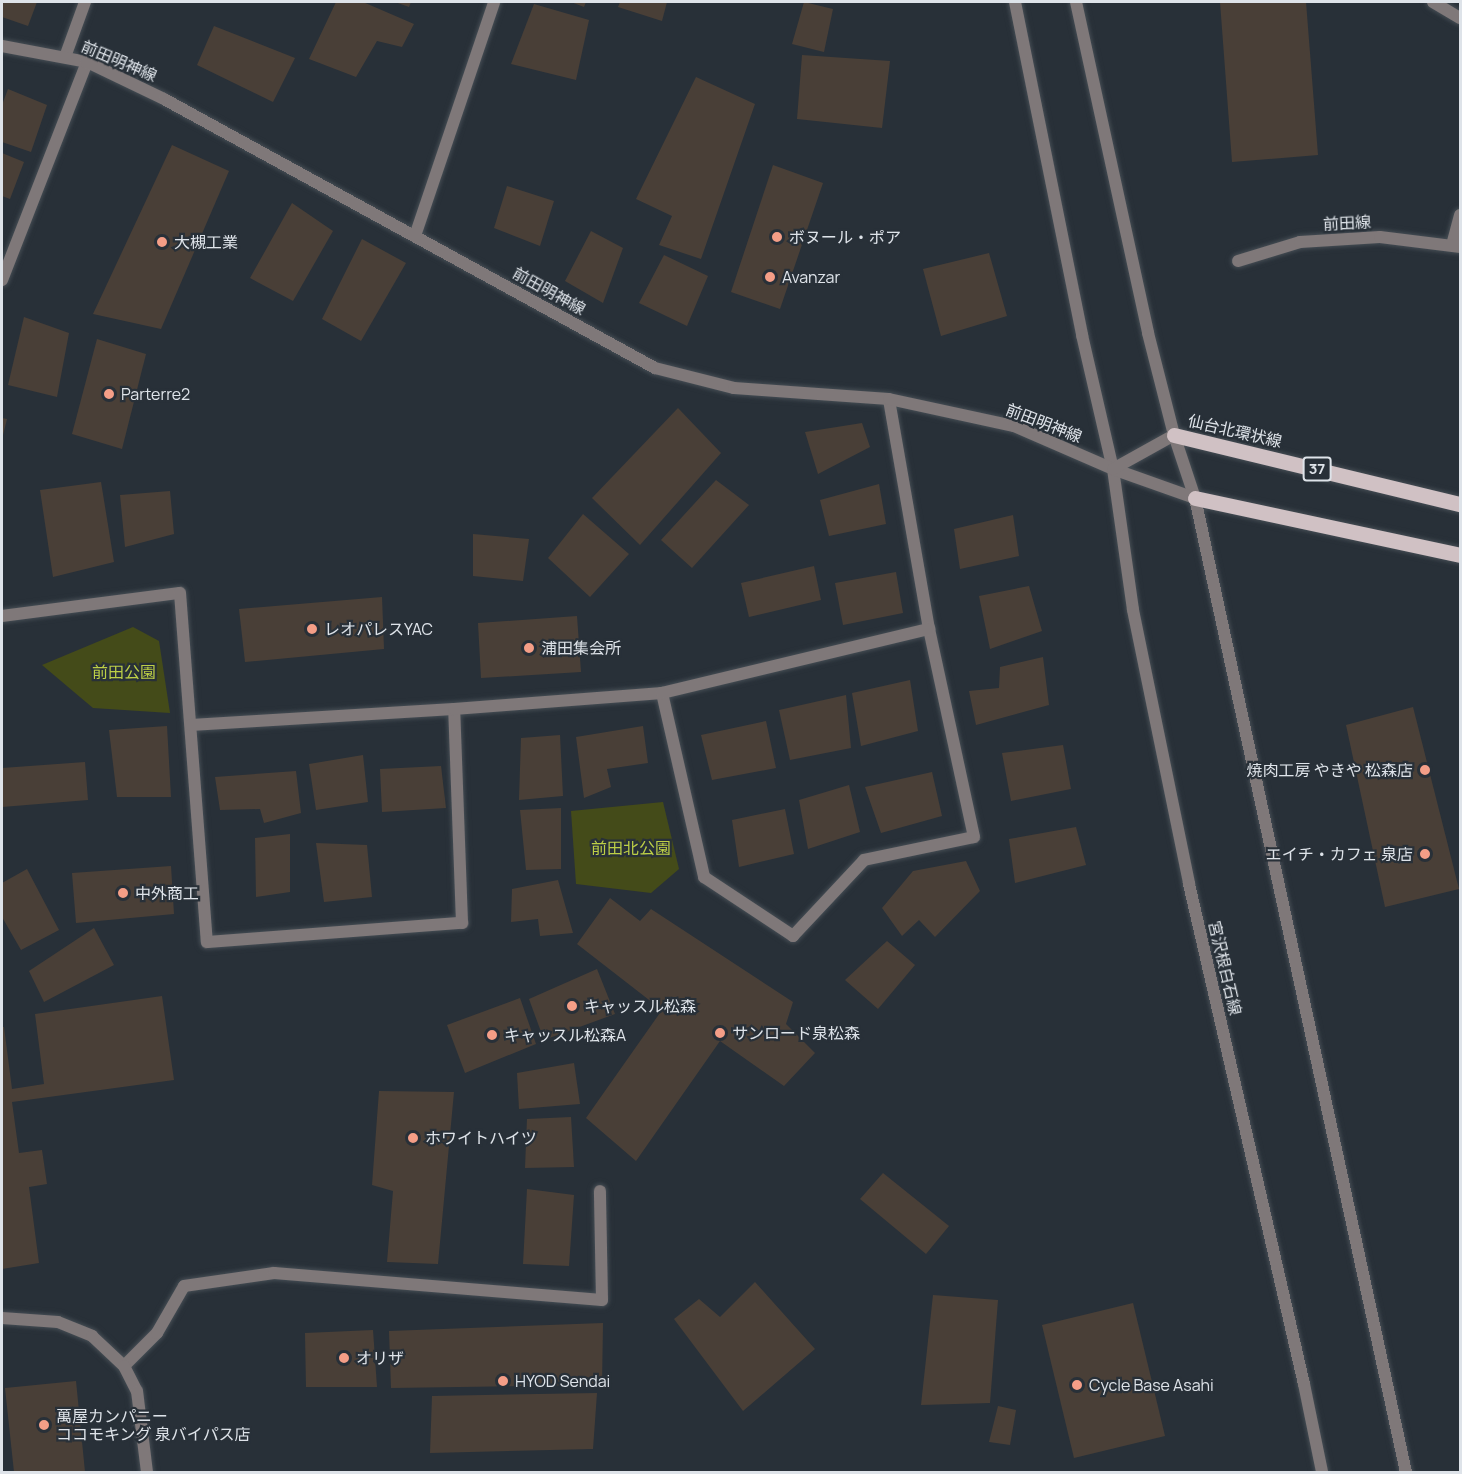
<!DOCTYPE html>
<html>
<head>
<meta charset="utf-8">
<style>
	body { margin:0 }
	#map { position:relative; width:1462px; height:1474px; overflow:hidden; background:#283038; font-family:Manrope,"Noto Sans JP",sans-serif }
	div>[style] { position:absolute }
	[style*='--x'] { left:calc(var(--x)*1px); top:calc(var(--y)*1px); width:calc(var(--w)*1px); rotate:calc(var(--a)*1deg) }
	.green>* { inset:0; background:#444b19 }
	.building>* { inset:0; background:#493f37 }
	.roads { filter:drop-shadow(0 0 2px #454d54) drop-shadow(0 0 2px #454d54) }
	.service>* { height:12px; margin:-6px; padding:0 6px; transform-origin:6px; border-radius:6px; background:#7f7879 }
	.minor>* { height:12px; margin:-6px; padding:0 6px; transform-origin:6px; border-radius:6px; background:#7f7879 }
	.tertiary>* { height:12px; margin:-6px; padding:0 6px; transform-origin:6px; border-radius:6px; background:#7f7879 }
	.primary>* { height:15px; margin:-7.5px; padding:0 7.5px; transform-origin:7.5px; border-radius:7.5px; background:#d0c1c4 }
	.dots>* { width:16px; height:16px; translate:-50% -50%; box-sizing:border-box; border:3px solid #283038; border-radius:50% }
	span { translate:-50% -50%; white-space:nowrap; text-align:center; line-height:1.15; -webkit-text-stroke:4.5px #283038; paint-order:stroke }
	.shield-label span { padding:2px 4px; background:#283038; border:2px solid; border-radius:4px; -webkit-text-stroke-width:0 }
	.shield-label { font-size:15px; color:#dee3e9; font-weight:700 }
	.street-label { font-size:16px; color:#dee3e9 }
	.poi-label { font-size:16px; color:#dee3e9 }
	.left { translate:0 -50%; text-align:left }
	.right { translate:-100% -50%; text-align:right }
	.park-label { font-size:16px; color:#bdcf46 }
	.frame { position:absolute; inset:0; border:3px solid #dee3e9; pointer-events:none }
</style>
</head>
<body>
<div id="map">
	<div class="green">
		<div style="clip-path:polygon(133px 627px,159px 641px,170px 713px,93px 708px,42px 665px)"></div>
		<div style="clip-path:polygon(663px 802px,679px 869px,651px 893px,576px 884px,571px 811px)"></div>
	</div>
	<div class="building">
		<div style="clip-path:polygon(2px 2px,37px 2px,28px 26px,2px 17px)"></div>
		<div style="clip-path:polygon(336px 2px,363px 2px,414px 24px,402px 47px,377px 41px,356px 77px,309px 59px)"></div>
		<div style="clip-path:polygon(395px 2px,411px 2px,409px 7px)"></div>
		<div style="clip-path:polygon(571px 2px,586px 2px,584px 7px)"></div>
		<div style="clip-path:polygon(620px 2px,667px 2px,662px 21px,618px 7px)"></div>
		<div style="clip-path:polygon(804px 2px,833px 9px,824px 52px,792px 44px)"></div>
		<div style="clip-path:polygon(1220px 2px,1306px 2px,1318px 155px,1232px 162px)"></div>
		<div style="clip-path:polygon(534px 4px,589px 20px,576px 80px,511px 64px)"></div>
		<div style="clip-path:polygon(214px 26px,295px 58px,273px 102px,197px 65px)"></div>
		<div style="clip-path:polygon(802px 55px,890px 61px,882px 128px,797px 119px)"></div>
		<div style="clip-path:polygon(696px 77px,755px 104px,701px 259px,659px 245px,672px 216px,636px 199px)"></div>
		<div style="clip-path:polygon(8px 89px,47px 105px,31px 152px,2px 142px,2px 105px)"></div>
		<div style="clip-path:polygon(172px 145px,229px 171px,161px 329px,93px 314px)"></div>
		<div style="clip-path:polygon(2px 153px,24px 162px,10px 199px,2px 196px)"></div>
		<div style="clip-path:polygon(773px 165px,823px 183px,780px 309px,731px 292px)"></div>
		<div style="clip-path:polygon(507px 186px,554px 201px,540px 246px,494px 228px)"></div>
		<div style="clip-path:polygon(292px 203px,333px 231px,293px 301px,250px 278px)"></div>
		<div style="clip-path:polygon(591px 231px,623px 248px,603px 303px,565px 281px)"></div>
		<div style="clip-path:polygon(362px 239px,406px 263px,361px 341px,322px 319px)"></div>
		<div style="clip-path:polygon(989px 253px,1007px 316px,941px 336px,923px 269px)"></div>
		<div style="clip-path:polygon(664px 255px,708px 276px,687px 326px,639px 303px)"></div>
		<div style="clip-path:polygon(24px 317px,69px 333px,57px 397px,8px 385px)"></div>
		<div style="clip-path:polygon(97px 339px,146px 354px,122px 449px,72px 434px)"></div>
		<div style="clip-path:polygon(678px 408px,721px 453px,640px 545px,592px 498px)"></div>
		<div style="clip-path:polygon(2px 418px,7px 419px,2px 439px)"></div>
		<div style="clip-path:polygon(862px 423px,870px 447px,818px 474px,805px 432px)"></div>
		<div style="clip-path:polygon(716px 480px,749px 505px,692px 568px,661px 540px)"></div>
		<div style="clip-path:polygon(101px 482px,114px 562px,53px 577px,40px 490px)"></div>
		<div style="clip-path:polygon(879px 484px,886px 524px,829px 536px,820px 500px)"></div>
		<div style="clip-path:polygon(170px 491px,174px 534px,125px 547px,120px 495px)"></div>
		<div style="clip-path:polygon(583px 514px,629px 554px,590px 597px,548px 558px)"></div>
		<div style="clip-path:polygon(1013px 515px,1019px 556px,960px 569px,954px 529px)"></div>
		<div style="clip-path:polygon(473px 534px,529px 539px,523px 581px,473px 576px)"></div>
		<div style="clip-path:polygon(814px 566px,821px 600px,749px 617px,741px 583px)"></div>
		<div style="clip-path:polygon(896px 572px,903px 613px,843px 625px,835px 583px)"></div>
		<div style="clip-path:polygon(1029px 586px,1042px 631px,990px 649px,979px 596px)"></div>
		<div style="clip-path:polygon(382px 597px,384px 649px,245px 662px,239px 609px)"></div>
		<div style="clip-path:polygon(577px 616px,581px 672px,481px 678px,478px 623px)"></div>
		<div style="clip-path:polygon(1043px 657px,1049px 705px,976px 725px,969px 691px,999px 688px,1000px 667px)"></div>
		<div style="clip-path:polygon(910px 680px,918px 731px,861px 746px,852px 693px)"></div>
		<div style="clip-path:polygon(846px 695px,851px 748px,790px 760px,779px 710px)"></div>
		<div style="clip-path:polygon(1413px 707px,1459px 889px,1385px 907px,1346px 725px)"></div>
		<div style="clip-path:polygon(766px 721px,776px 768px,712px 780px,701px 735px)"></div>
		<div style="clip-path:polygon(167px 726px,171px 797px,117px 797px,109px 730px)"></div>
		<div style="clip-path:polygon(643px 726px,648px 763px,607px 769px,611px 787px,584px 798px,576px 737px)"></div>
		<div style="clip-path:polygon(560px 735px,563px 796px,519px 800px,521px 738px)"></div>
		<div style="clip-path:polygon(1063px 745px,1071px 789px,1011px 801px,1002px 753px)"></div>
		<div style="clip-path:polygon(363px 755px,368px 802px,316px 810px,309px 764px)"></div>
		<div style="clip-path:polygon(85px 762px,88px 800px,2px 807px,2px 768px)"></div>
		<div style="clip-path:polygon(441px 766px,446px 808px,382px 812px,380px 769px)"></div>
		<div style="clip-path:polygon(296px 771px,301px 813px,264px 823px,260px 809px,220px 810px,215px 777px)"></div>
		<div style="clip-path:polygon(932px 772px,942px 816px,881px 833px,865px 787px)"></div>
		<div style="clip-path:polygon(849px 785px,860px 832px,808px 849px,799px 800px)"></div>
		<div style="clip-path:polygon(561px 808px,561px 869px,526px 870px,520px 810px)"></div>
		<div style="clip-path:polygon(785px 809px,794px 854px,739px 867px,732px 820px)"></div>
		<div style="clip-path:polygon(1076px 827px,1086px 865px,1015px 883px,1009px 839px)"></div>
		<div style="clip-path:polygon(290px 834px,290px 892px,256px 897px,255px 838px)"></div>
		<div style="clip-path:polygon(316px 843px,367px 845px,372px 897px,324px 902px)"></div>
		<div style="clip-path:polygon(966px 861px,980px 891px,935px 937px,919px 920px,902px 936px,882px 908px,913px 871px)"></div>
		<div style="clip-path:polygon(171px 866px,174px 914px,76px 923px,72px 873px)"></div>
		<div style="clip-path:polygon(27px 869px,59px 930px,21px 950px,2px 917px,2px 883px)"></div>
		<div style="clip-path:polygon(558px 880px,573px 933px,540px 936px,538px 919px,511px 922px,512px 889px)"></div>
		<div style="clip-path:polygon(610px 898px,640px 921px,651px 909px,793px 1002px,786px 1024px,815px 1053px,784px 1086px,720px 1041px,636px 1161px,586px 1118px,662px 1010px,577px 944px)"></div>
		<div style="clip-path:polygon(94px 928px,114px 965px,44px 1002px,29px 971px)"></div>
		<div style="clip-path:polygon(887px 941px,915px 965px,878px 1009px,845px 980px)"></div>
		<div style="clip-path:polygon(597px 969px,615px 1014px,544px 1040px,529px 999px)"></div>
		<div style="clip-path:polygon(162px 996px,174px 1080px,12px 1102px,19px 1153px,42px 1150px,47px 1184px,29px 1187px,39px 1263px,2px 1269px,2px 1027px,4px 1027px,12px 1089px,44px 1084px,35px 1014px)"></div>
		<div style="clip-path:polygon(520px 998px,536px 1044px,465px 1073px,447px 1025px)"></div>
		<div style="clip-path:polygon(574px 1063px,580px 1104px,519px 1109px,517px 1073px)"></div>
		<div style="clip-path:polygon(379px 1091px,454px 1092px,438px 1264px,387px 1262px,393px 1191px,372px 1185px)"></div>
		<div style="clip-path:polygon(571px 1117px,574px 1167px,525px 1168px,527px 1119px)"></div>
		<div style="clip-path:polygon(883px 1173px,949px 1226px,926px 1254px,860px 1199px)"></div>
		<div style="clip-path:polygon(527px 1189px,574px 1195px,569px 1266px,523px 1264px)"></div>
		<div style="clip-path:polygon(755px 1282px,815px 1349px,743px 1411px,674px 1319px,699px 1299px,720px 1317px)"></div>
		<div style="clip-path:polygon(933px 1295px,998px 1300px,990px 1403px,921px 1405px)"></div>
		<div style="clip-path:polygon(1133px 1303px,1165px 1436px,1074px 1458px,1042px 1325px)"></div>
		<div style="clip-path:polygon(603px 1323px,602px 1385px,391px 1388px,389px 1331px)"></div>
		<div style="clip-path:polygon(373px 1330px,377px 1387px,306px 1387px,305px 1333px)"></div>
		<div style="clip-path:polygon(76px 1381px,85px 1472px,14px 1472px,5px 1388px)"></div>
		<div style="clip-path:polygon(597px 1393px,593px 1449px,430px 1453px,432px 1396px)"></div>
		<div style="clip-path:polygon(998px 1406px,1016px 1410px,1010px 1445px,989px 1442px)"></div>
	</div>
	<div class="roads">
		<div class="service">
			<div style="--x:65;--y:57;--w:59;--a:-70"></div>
			<div style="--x:2;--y:280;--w:234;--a:-68.7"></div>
			<div style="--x:124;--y:1366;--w:47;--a:-45"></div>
			<div style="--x:157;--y:1333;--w:54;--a:-60.1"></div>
			<div style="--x:184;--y:1286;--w:91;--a:-8.2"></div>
			<div style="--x:274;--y:1273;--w:329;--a:4.7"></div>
			<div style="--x:602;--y:1300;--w:109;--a:-91.1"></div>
		</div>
		<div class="minor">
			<div style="--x:1433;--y:2;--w:31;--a:31"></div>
			<div style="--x:415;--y:236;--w:247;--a:-71.3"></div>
			<div style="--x:1452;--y:245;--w:31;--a:-75"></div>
			<div style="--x:2;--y:616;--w:179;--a:-7.4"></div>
			<div style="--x:180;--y:593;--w:350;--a:85.6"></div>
			<div style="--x:207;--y:942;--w:256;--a:-4.3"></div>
			<div style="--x:462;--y:923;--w:214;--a:-92.1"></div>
			<div style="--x:662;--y:693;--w:189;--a:77.1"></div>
			<div style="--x:704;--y:877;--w:107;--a:33.5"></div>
			<div style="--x:793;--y:936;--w:104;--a:-46.9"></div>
			<div style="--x:864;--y:860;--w:112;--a:-11.8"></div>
			<div style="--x:974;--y:837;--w:213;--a:-102.2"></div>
			<div style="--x:929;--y:629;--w:233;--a:-99.9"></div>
			<div style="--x:191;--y:725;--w:263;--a:-3.5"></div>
			<div style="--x:454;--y:709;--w:209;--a:-4.4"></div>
			<div style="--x:662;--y:693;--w:275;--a:-13.5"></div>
		</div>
		<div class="tertiary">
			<div style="--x:1015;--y:2;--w:340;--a:78.6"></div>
			<div style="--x:1082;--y:335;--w:138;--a:77"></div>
			<div style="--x:1113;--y:469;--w:142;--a:81.9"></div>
			<div style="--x:1133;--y:610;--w:280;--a:78.4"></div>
			<div style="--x:1189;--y:884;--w:513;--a:77.05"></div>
			<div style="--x:1304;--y:1384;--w:90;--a:78.4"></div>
			<div style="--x:1076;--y:2;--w:339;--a:77.7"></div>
			<div style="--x:1148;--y:333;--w:105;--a:75.7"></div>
			<div style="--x:1174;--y:435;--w:66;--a:71.6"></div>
			<div style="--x:1195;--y:498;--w:997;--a:77.78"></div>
			<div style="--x:2;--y:46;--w:86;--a:10.7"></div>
			<div style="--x:87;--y:62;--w:85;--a:25.7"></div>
			<div style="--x:164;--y:99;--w:560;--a:28.72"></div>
			<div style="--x:655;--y:368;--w:81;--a:14.2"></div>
			<div style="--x:734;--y:388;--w:155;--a:4.1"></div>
			<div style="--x:889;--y:399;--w:128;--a:12.2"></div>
			<div style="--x:1014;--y:426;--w:108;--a:23.5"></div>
			<div style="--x:1113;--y:469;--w:87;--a:19.5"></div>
			<div style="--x:1238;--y:261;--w:65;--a:-17"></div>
			<div style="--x:1300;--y:242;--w:80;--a:-3.6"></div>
			<div style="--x:1380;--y:237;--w:81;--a:7.1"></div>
			<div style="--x:1113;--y:469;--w:70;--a:-29.1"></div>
			<div style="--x:2;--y:1318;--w:56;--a:4.1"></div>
			<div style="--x:58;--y:1322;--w:37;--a:22"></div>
			<div style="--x:92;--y:1336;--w:44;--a:43.2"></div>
			<div style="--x:124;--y:1366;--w:28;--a:63"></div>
			<div style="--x:137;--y:1391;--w:82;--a:83"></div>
		</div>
		<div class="primary">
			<div style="--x:1174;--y:435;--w:294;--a:13.6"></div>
			<div style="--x:1195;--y:498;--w:271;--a:12.1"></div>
		</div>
	</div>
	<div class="dots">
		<div style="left:777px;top:237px;background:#f49e87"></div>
		<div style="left:162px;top:242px;background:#f49e87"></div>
		<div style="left:770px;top:277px;background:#f49e87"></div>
		<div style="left:109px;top:394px;background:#f49e87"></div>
		<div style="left:312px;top:629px;background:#f49e87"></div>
		<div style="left:529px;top:648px;background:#f49e87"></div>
		<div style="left:1425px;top:770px;background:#f49e87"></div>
		<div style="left:1425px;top:854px;background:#f49e87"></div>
		<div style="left:123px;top:893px;background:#f49e87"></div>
		<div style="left:572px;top:1006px;background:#f49e87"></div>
		<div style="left:720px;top:1033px;background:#f49e87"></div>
		<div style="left:492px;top:1035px;background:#f49e87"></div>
		<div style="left:413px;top:1138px;background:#f49e87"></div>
		<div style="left:344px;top:1358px;background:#f49e87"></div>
		<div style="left:503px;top:1381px;background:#f49e87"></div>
		<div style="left:1077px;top:1385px;background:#f49e87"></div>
		<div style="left:44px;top:1425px;background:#f49e87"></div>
	</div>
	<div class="shield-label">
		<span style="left:1317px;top:469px">37</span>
	</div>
	<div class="street-label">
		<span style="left:119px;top:61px;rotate:23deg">前田明神線</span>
		<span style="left:1347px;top:223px;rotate:-3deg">前田線</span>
		<span style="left:549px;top:291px;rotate:29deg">前田明神線</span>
		<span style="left:1044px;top:423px;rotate:21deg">前田明神線</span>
		<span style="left:1235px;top:431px;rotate:13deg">仙台北環状線</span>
		<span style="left:1225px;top:968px;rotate:77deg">宮沢根白石線</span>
	</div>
	<div class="poi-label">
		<span class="left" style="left:789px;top:237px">ボヌール・ポア</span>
		<span class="left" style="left:174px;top:242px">大槻工業</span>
		<span class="left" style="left:782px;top:277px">Avanzar</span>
		<span class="left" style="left:121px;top:394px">Parterre2</span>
		<span class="left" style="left:324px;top:629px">レオパレスYAC</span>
		<span class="left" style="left:541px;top:648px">浦田集会所</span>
		<span class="right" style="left:1413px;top:770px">焼肉工房 やきや 松森店</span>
		<span class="right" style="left:1413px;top:854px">エイチ・カフェ 泉店</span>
		<span class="left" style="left:135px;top:893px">中外商工</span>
		<span class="left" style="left:584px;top:1006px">キャッスル松森</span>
		<span class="left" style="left:732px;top:1033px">サンロード泉松森</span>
		<span class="left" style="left:504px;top:1035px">キャッスル松森A</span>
		<span class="left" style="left:425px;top:1138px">ホワイトハイツ</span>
		<span class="left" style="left:356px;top:1358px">オリザ</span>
		<span class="left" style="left:515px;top:1381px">HYOD Sendai</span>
		<span class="left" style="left:1089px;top:1385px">Cycle Base Asahi</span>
		<span class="left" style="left:56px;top:1425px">萬屋カンパニー<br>ココモキング 泉バイパス店</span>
	</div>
	<div class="park-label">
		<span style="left:124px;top:672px">前田公園</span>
		<span style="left:631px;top:848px">前田北公園</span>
	</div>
	<div class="frame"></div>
</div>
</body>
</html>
